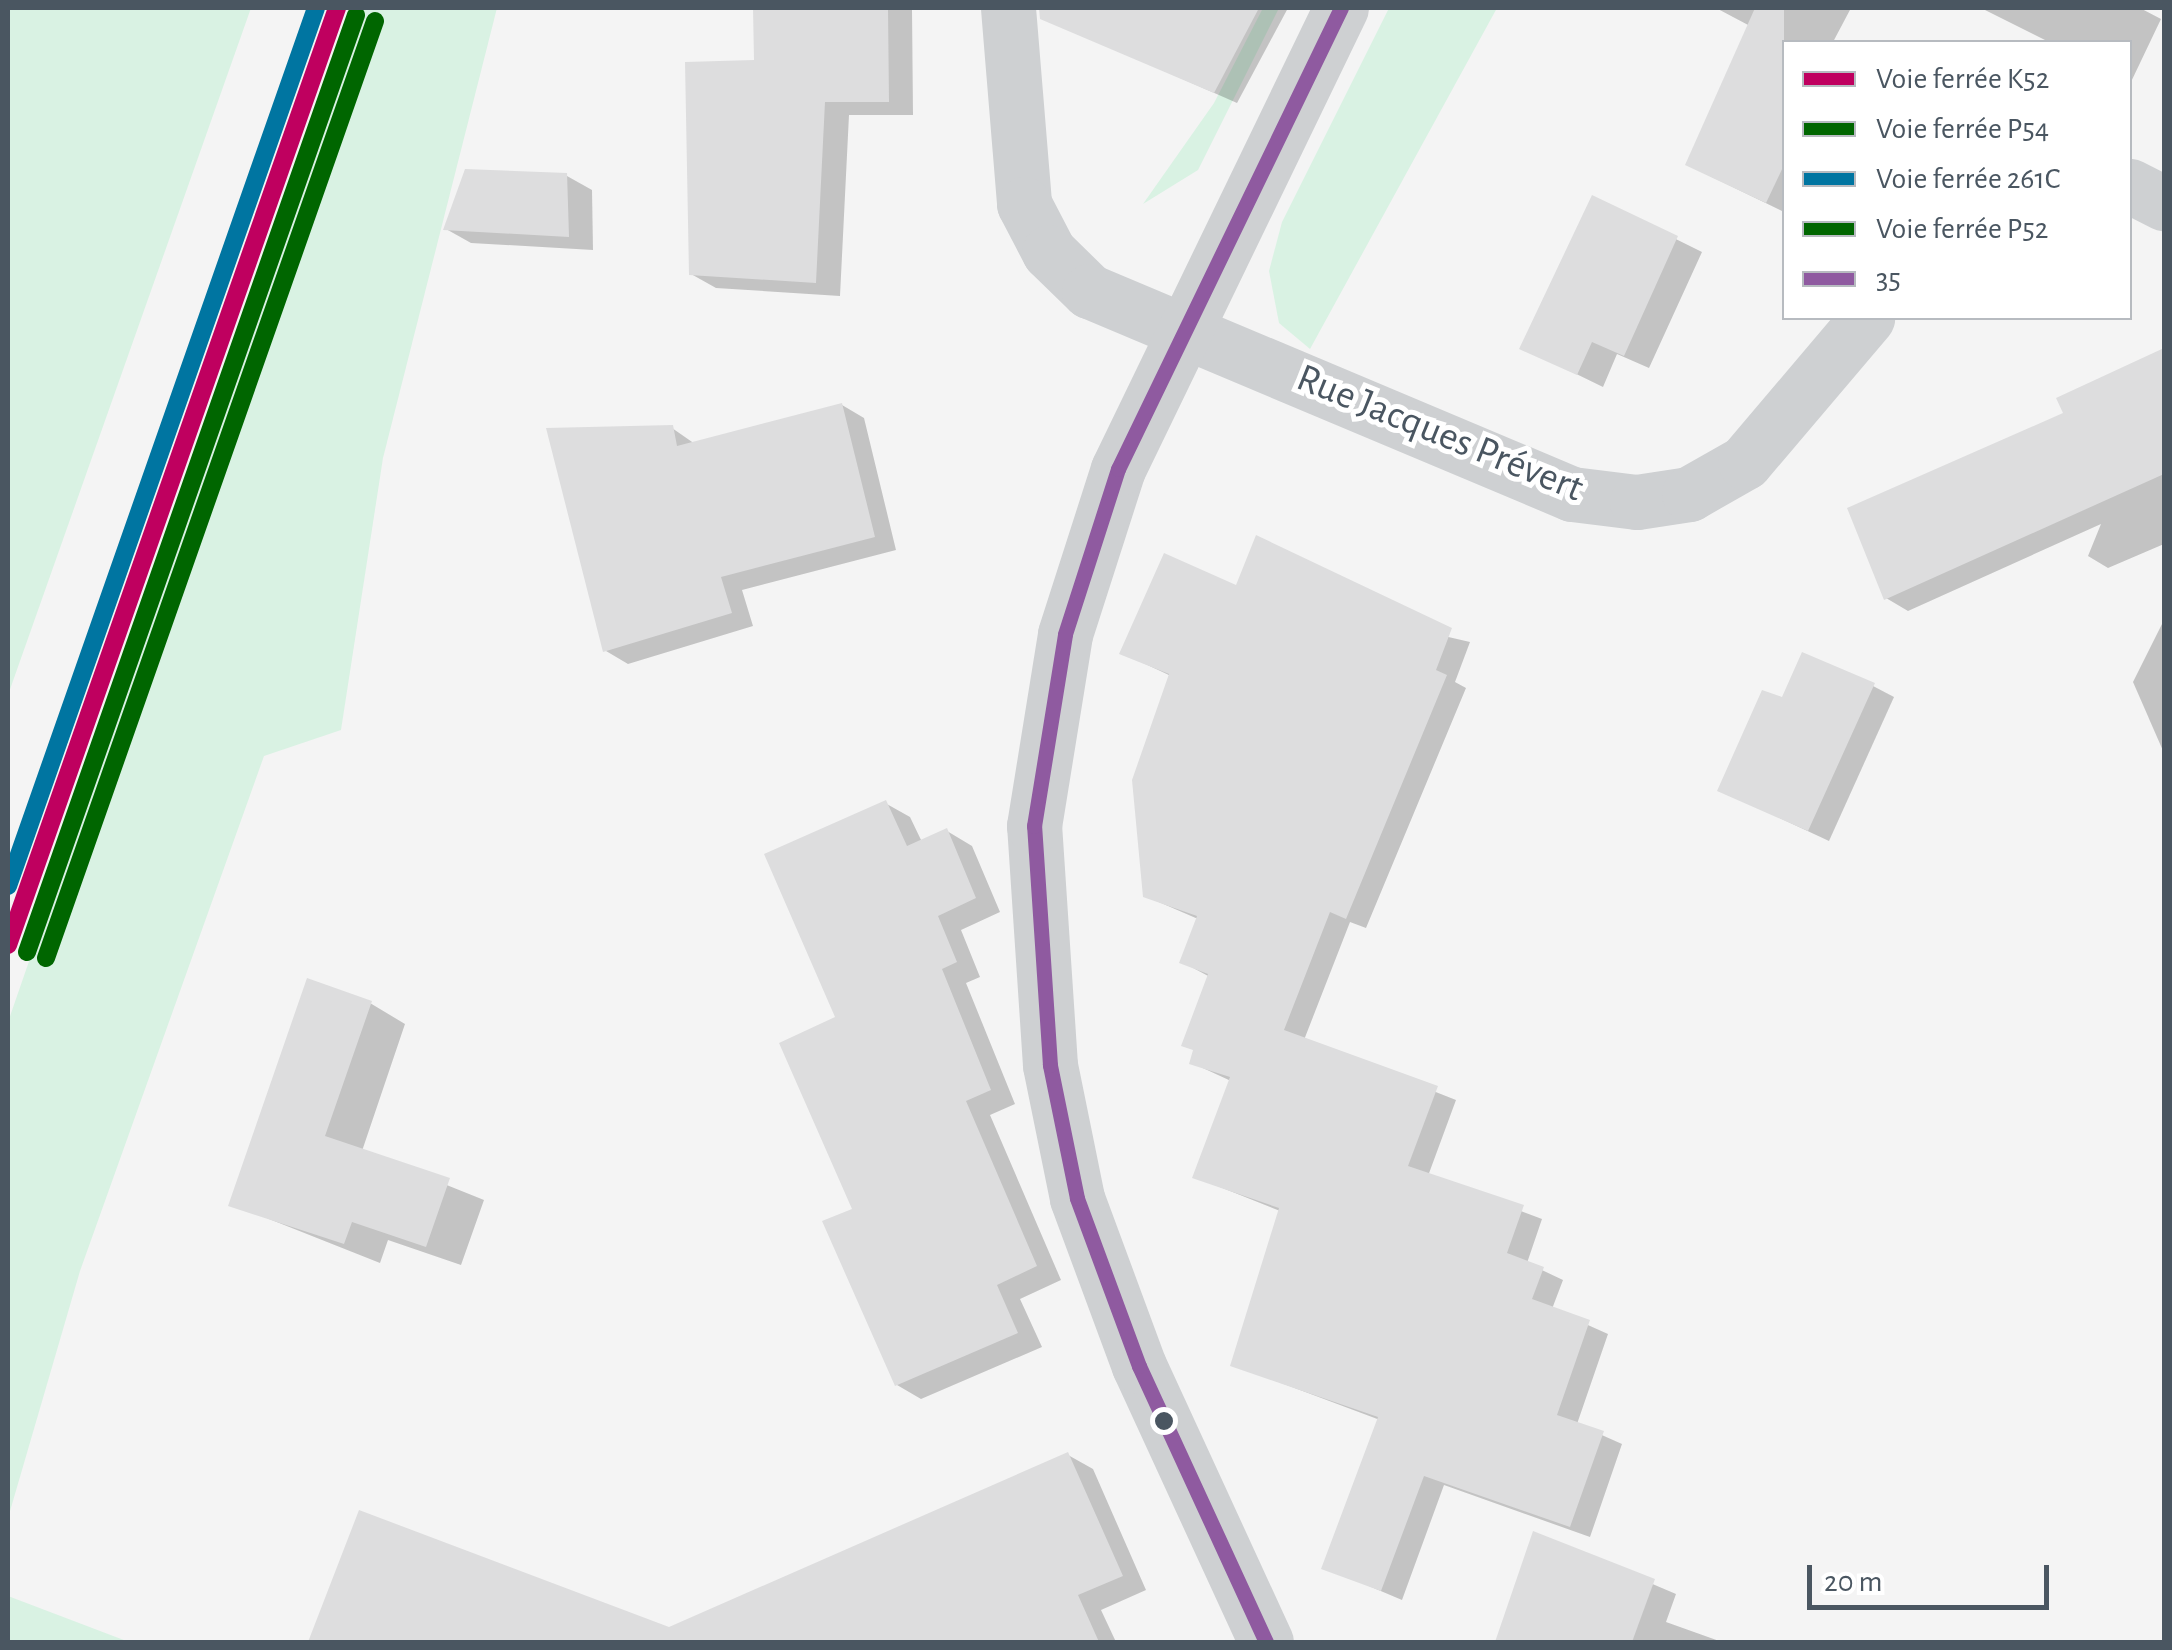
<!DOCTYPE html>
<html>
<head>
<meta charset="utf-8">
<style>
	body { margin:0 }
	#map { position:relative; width:2172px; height:1650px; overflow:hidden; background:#f4f4f4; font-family:"Alegreya Sans",sans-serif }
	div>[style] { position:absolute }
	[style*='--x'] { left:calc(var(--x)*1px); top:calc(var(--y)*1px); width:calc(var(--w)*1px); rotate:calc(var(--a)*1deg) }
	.green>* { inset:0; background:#d9f2e3 }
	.shadow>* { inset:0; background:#0003 }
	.building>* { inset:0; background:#ddddde }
	.minor>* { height:55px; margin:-27.5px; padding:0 27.5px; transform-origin:27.5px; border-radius:27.5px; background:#ced0d2 }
	.bus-1>* { height:15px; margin:-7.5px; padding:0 7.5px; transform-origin:7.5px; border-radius:7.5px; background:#8f5aa0 }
	.rail-1>* { height:18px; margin:-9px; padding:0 9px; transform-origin:9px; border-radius:9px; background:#bf005f }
	.rail-2>* { height:18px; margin:-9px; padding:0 9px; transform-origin:9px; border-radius:9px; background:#060 }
	.rail-3>* { height:18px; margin:-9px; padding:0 9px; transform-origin:9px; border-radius:9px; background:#0075a1 }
	.rail-4>* { height:18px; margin:-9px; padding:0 9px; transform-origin:9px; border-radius:9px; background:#060 }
	.dots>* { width:28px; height:28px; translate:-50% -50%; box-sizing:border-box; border:5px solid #fff; border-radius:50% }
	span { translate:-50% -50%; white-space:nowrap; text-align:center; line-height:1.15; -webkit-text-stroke:10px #fff; paint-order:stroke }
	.street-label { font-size:40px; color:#4a5661 }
	.frame { position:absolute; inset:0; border:10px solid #4a5661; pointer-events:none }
	.legend { position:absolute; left:1782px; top:40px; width:350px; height:280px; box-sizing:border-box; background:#fff; border:2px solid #b7bbc0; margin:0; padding:12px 18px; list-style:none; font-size:30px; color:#4a5661 }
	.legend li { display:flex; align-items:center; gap:20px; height:50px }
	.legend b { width:50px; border:2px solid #b7bbc0 }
	.scale { position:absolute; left:1807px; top:1565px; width:242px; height:45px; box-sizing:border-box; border:5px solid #4a5661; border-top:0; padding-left:12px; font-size:30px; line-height:35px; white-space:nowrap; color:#4a5661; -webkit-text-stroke:8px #fff; paint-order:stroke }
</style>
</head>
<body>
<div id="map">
	<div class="green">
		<div style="clip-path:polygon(8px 8px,251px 8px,8px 695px)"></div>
		<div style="clip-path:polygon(359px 8px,497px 8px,383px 458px,341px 730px,264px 756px,80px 1271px,8px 1518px,8px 1022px)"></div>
		<div style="clip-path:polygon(1263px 8px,1279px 8px,1198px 170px,1143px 204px,1214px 103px)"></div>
		<div style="clip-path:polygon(1389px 8px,1497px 8px,1310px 349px,1279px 323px,1269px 271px,1282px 222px)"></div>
		<div style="clip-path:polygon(8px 1596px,129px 1642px,8px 1642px)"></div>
	</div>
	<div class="shadow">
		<div style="clip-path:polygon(756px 8px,912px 8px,913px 115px,849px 115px,840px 296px,716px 288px,691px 274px,757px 62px)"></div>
		<div style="clip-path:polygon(1074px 8px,1288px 8px,1237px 103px,1076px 32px)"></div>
		<div style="clip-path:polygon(1716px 8px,1851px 8px,1833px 42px,1784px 42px,1784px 212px,1710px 176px,1750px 26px)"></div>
		<div style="clip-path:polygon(1981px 8px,2140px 8px,2161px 19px,2130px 84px,2130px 42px,2049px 42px)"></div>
		<div style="clip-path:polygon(567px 176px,592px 190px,593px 250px,471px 243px,446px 229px)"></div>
		<div style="clip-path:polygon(1593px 198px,1702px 252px,1649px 368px,1617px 354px,1603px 387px,1523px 348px)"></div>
		<div style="clip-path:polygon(2164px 351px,2164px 544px,2108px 568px,2088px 556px,2101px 524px,1908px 611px,1886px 598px,2066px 414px,2060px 400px)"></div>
		<div style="clip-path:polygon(842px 405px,864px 418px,896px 550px,742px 590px,753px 626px,628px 664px,606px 651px,672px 428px,695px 444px)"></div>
		<div style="clip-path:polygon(1237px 588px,1470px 642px,1455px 682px,1466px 688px,1366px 928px,1350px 922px,1304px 1040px,1456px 1100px,1428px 1176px,1542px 1219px,1527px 1263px,1563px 1280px,1552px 1309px,1608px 1334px,1577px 1424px,1622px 1444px,1590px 1537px,1444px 1485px,1402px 1600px,1324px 1567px,1380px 1420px,1233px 1365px,1280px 1211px,1195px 1177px,1231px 1081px,1192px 1063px,1210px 977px,1182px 962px,1198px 919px,1145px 896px,1171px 676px,1122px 653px)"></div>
		<div style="clip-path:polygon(2164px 620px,2164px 753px,2133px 682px)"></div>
		<div style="clip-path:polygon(1873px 686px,1894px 697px,1829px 841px,1720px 790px,1784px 701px)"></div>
		<div style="clip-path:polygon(885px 803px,910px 817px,922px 842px,947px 831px,972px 846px,1000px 912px,961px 930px,980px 977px,966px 983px,1015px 1104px,990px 1115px,1061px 1280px,1020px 1299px,1042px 1347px,921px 1399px,897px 1385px,855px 1210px,838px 1018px)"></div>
		<div style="clip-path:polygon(370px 1003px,405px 1024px,362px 1151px,484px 1200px,461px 1265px,388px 1240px,380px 1263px,231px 1204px)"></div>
		<div style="clip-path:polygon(1068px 1455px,1093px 1469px,1146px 1590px,1101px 1610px,1116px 1642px,768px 1642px,747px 1595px)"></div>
		<div style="clip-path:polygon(1535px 1534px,1676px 1594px,1666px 1622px,1722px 1642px,1496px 1642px)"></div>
		<div style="clip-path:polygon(315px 1632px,695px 1639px,701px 1642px,334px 1642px)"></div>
	</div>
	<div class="building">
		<div style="clip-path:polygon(753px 8px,888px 8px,889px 102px,825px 102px,816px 283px,689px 275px,685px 62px,754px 60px)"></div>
		<div style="clip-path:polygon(1039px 8px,1259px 8px,1214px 93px,1040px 19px)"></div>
		<div style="clip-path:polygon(1755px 8px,1784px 8px,1784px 165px,1766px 203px,1685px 165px)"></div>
		<div style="clip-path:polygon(465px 169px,567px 173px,569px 237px,443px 230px)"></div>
		<div style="clip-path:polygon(1592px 195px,1678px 236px,1624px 356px,1592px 342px,1577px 375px,1519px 349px)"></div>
		<div style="clip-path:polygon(2164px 348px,2164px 474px,1884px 600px,1847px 508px,2063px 413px,2056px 398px)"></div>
		<div style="clip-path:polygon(842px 403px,875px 537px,721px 577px,732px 613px,603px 652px,546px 428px,673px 425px,677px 446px)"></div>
		<div style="clip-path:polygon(1256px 535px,1452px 628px,1436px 670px,1447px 675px,1346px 919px,1330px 912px,1284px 1030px,1438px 1086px,1408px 1166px,1524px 1205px,1507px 1253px,1544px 1267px,1532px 1299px,1590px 1320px,1557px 1415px,1604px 1431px,1570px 1527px,1424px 1476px,1381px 1591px,1321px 1569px,1378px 1417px,1230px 1366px,1279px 1208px,1192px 1178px,1230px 1077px,1189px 1064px,1193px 1050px,1181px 1046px,1208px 974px,1179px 963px,1197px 916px,1143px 897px,1132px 780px,1169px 674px,1119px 654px,1164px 553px,1236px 585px)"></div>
		<div style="clip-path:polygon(1802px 652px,1875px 683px,1808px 831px,1717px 791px,1762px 690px,1782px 697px)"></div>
		<div style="clip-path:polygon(886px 800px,907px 846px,947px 828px,976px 898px,938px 916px,957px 962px,942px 969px,991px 1090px,966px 1101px,1037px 1266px,997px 1285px,1018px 1333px,895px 1386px,822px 1221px,852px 1209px,779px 1043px,835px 1017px,764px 854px)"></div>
		<div style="clip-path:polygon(307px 978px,372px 1001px,325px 1136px,450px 1178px,426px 1247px,352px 1222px,344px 1244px,228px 1206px)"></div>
		<div style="clip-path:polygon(1068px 1452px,1123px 1576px,1078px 1595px,1099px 1642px,308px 1642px,359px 1510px,669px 1627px)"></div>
		<div style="clip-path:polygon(1533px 1531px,1655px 1579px,1632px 1642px,1495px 1642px)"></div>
	</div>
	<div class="minor">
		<div style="--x:1008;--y:8;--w:197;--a:85.3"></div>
		<div style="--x:1024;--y:204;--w:54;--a:62.5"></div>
		<div style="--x:1049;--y:252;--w:56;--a:44.3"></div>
		<div style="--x:1089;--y:291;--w:524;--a:22.8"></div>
		<div style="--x:1572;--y:494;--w:65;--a:7"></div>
		<div style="--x:1637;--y:502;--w:53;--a:-8.7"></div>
		<div style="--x:1689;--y:494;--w:64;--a:-29.7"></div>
		<div style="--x:1745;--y:462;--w:189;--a:-49.7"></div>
		<div style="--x:2130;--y:186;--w:38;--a:27"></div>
		<div style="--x:1266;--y:1642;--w:304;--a:-114.7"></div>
		<div style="--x:1139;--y:1366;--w:179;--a:-110.3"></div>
		<div style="--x:1077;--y:1198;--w:136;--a:-101.5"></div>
		<div style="--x:1050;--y:1065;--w:240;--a:-93.8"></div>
		<div style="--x:1034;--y:826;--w:194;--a:-80.8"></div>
		<div style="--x:1065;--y:634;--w:173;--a:-72.2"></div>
		<div style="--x:1118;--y:469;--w:512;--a:-64.19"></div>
	</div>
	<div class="bus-1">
		<div style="--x:1266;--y:1642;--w:304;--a:-114.7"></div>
		<div style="--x:1139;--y:1366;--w:179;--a:-110.3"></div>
		<div style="--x:1077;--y:1198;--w:136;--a:-101.5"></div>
		<div style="--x:1050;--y:1065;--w:240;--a:-93.8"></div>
		<div style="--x:1034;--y:826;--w:194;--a:-80.8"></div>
		<div style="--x:1065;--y:634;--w:173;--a:-72.2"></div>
		<div style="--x:1118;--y:469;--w:512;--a:-64.19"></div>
	</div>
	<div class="rail-1">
		<div style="--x:8;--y:945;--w:993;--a:-70.65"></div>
	</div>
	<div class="rail-2">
		<div style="--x:27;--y:952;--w:993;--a:-70.65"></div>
	</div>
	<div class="rail-3">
		<div style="--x:8;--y:886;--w:930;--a:-70.67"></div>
	</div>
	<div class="rail-4">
		<div style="--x:46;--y:958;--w:993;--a:-70.65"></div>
	</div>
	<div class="dots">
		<div style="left:1164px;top:1421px;background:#4a5661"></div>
	</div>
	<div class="street-label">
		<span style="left:1440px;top:433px;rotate:22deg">Rue Jacques Prévert</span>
	</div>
	<div class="frame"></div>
	<ul class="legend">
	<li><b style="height:12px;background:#bf005f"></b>Voie ferrée K52</li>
	<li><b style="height:12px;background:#060"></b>Voie ferrée P54</li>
	<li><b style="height:12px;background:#0075a1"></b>Voie ferrée 261C</li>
	<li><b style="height:12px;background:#060"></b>Voie ferrée P52</li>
	<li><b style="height:12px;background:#8f5aa0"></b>35</li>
	</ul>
	<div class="scale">20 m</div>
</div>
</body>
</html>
